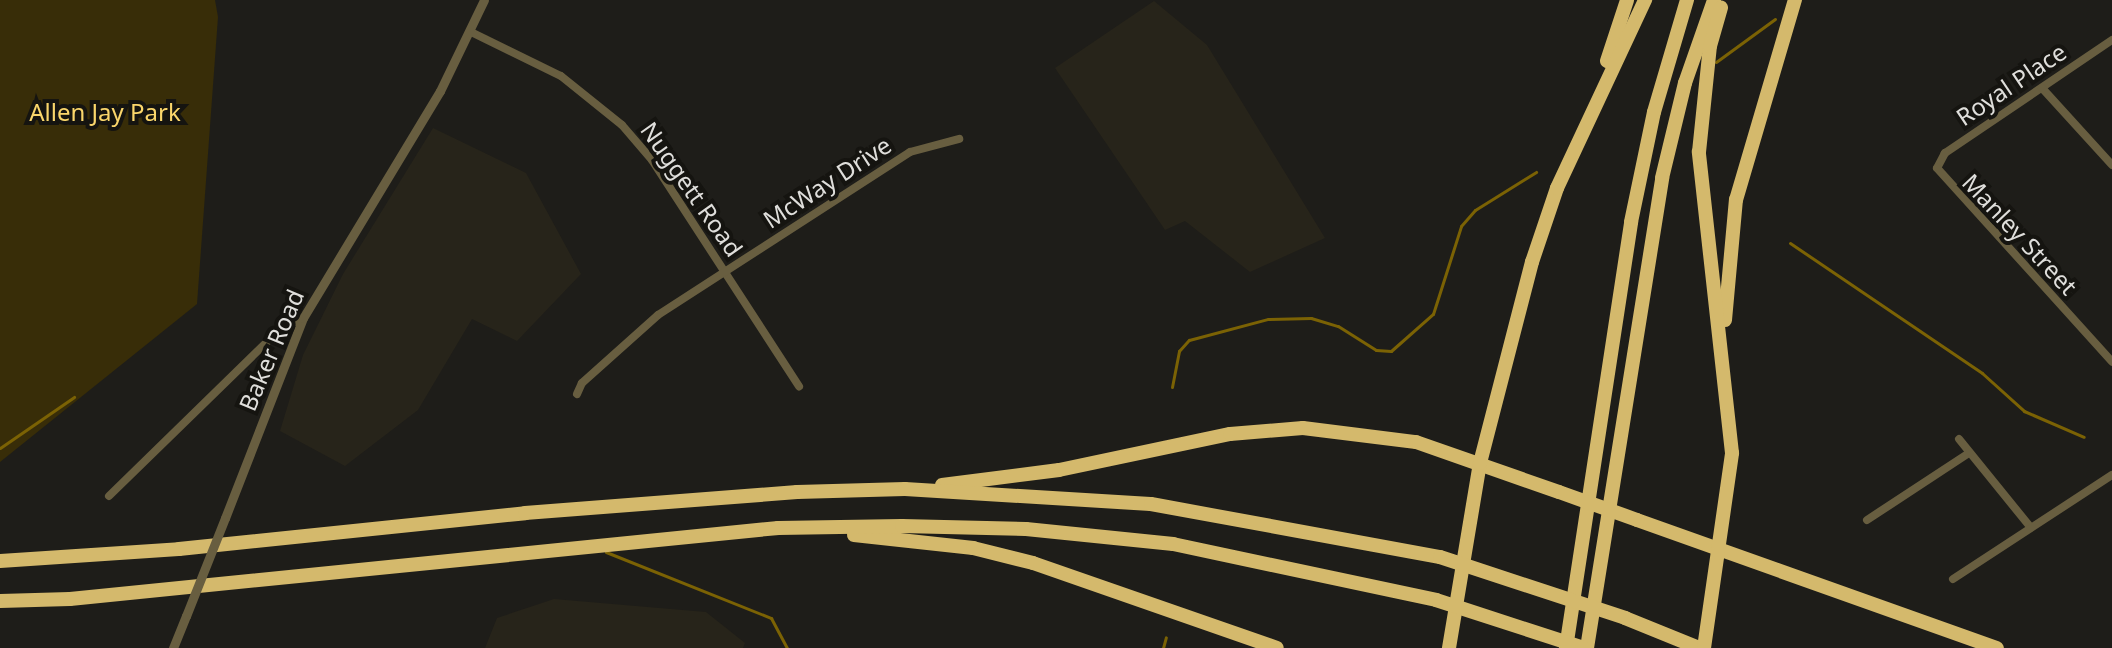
<!DOCTYPE html>
<html>
<head>
<meta charset="utf-8">
<style>
	body { margin:0 }
	#map { position:relative; width:2112px; height:648px; overflow:hidden; background:#1e1d19; font-family:"Noto Sans",sans-serif }
	div>[style] { position:absolute }
	[style*='--x'] { left:calc(var(--x)*1px); top:calc(var(--y)*1px); width:calc(var(--w)*1px); rotate:calc(var(--a)*1deg) }
	.built>* { inset:0; background:#27241a }
	.green>* { inset:0; background:#382d08 }
	.stream>* { height:3px; margin:-1.5px; padding:0 1.5px; transform-origin:1.5px; border-radius:1.5px; background:#7b6204 }
	.minor>* { height:8px; margin:-4px; padding:0 4px; transform-origin:4px; border-radius:4px; background:#685e40 }
	.tertiary>* { height:9px; margin:-4.5px; padding:0 4.5px; transform-origin:4.5px; border-radius:4.5px; background:#685e40 }
	.motorway>* { height:14px; margin:-7px; padding:0 7px; transform-origin:7px; border-radius:7px; background:#d4b96c }
	.tertiary-bridge>* { height:9px; margin:-4.5px; padding:0 4.5px; transform-origin:4.5px; border-radius:4.5px; background:#685e40 }
	.motorway-bridge>* { height:14px; margin:-7px; padding:0 7px; transform-origin:7px; border-radius:7px; background:#d4b96c }
	span { translate:-50% -50%; white-space:nowrap; text-align:center; line-height:1.15; -webkit-text-stroke:8px #151410; paint-order:stroke }
	.street-label { font-size:24px; color:#dfdedb }
	.park-label { font-size:24px; color:#fad66b }
</style>
</head>
<body>
<div id="map">
	<div class="built">
		<div style="clip-path:polygon(1154px 1px,1207px 45px,1325px 238px,1250px 272px,1185px 221px,1165px 230px,1055px 68px)"></div>
		<div style="clip-path:polygon(433px 128px,526px 173px,581px 274px,517px 341px,472px 319px,418px 410px,345px 466px,280px 431px,303px 355px,343px 274px)"></div>
		<div style="clip-path:polygon(554px 599px,706px 612px,745px 643px,743px 648px,485px 648px,497px 618px)"></div>
	</div>
	<div class="green">
		<div style="clip-path:polygon(0 0,215px 0,218px 17px,197px 304px,0 462px)"></div>
	</div>
	<div class="stream">
		<div style="--x:1716;--y:62;--w:73;--a:-36.1"></div>
		<div style="--x:1790;--y:243;--w:232;--a:34.1"></div>
		<div style="--x:1982;--y:373;--w:57;--a:42.1"></div>
		<div style="--x:2024;--y:411;--w:65;--a:23.4"></div>
		<div style="--x:1172;--y:387;--w:37;--a:-79"></div>
		<div style="--x:1179;--y:351;--w:15;--a:-48"></div>
		<div style="--x:1189;--y:340;--w:82;--a:-14.9"></div>
		<div style="--x:1268;--y:319;--w:43;--a:-1.3"></div>
		<div style="--x:1311;--y:318;--w:28;--a:17"></div>
		<div style="--x:1338;--y:326;--w:45;--a:32.3"></div>
		<div style="--x:1376;--y:350;--w:15;--a:4"></div>
		<div style="--x:1391;--y:351;--w:56;--a:-41.4"></div>
		<div style="--x:1433;--y:314;--w:92;--a:-72.3"></div>
		<div style="--x:1461;--y:226;--w:21;--a:-49"></div>
		<div style="--x:1475;--y:210;--w:72;--a:-31.9"></div>
		<div style="--x:0;--y:448;--w:90;--a:-34.6"></div>
		<div style="--x:606;--y:552;--w:178;--a:21.8"></div>
		<div style="--x:771;--y:618;--w:34;--a:62"></div>
		<div style="--x:1163;--y:648;--w:11;--a:-75"></div>
	</div>
	<div class="minor">
		<div style="--x:471;--y:32;--w:100;--a:26.1"></div>
		<div style="--x:561;--y:76;--w:78;--a:38.8"></div>
		<div style="--x:622;--y:125;--w:46;--a:49.4"></div>
		<div style="--x:652;--y:160;--w:270;--a:57"></div>
		<div style="--x:2112;--y:40;--w:202;--a:145.9"></div>
		<div style="--x:1945;--y:153;--w:17;--a:118"></div>
		<div style="--x:1937;--y:168;--w:261;--a:47.9"></div>
		<div style="--x:2042;--y:88;--w:104;--a:47.7"></div>
		<div style="--x:577;--y:394;--w:12;--a:-66"></div>
		<div style="--x:582;--y:383;--w:102;--a:-41.8"></div>
		<div style="--x:658;--y:315;--w:300;--a:-32.9"></div>
		<div style="--x:910;--y:152;--w:51;--a:-14.9"></div>
		<div style="--x:1959;--y:439;--w:114;--a:51"></div>
		<div style="--x:109;--y:496;--w:238;--a:-44.3"></div>
		<div style="--x:279;--y:330;--w:27;--a:-27"></div>
		<div style="--x:1867;--y:520;--w:122;--a:-33.3"></div>
		<div style="--x:1953;--y:579;--w:190;--a:-33.2"></div>
	</div>
	<div class="tertiary">
		<div style="--x:225;--y:518;--w:215;--a:-68.7"></div>
		<div style="--x:303;--y:318;--w:265;--a:-58.9"></div>
		<div style="--x:440;--y:91;--w:101;--a:-64.2"></div>
		<div style="--x:173;--y:648;--w:35;--a:-68"></div>
	</div>
	<div class="motorway">
		<div style="--x:1607;--y:61;--w:64;--a:-71.8"></div>
		<div style="--x:1725;--y:320;--w:121;--a:-84.8"></div>
		<div style="--x:1736;--y:200;--w:209;--a:-73.6"></div>
		<div style="--x:942;--y:485;--w:118;--a:-7.3"></div>
		<div style="--x:1059;--y:470;--w:175;--a:-11.9"></div>
		<div style="--x:1230;--y:434;--w:73;--a:-4.7"></div>
		<div style="--x:1303;--y:428;--w:114;--a:7.1"></div>
		<div style="--x:1416;--y:442;--w:151;--a:19.3"></div>
		<div style="--x:1637;--y:520;--w:382;--a:19.6"></div>
		<div style="--x:854;--y:535;--w:120;--a:6.2"></div>
		<div style="--x:973;--y:548;--w:62;--a:14"></div>
		<div style="--x:1033;--y:563;--w:258;--a:19.2"></div>
		<div style="--x:0;--y:561;--w:179;--a:-3.8"></div>
		<div style="--x:179;--y:549;--w:348;--a:-5.9"></div>
		<div style="--x:525;--y:513;--w:273;--a:-4.4"></div>
		<div style="--x:797;--y:492;--w:108;--a:-1.6"></div>
		<div style="--x:905;--y:489;--w:246;--a:3.5"></div>
		<div style="--x:1151;--y:504;--w:294;--a:10.4"></div>
		<div style="--x:0;--y:601;--w:70;--a:-1.6"></div>
		<div style="--x:70;--y:599;--w:712;--a:-5.73"></div>
		<div style="--x:778;--y:528;--w:124;--a:-0.9"></div>
		<div style="--x:902;--y:526;--w:124;--a:1.4"></div>
		<div style="--x:1026;--y:529;--w:148;--a:5.8"></div>
		<div style="--x:1173;--y:544;--w:269;--a:12"></div>
		<div style="--x:1625;--y:618;--w:80;--a:22.1"></div>
		<div style="--x:1449;--y:648;--w:188;--a:-80.5"></div>
		<div style="--x:1480;--y:463;--w:208;--a:-75.5"></div>
		<div style="--x:1532;--y:262;--w:78;--a:-71.3"></div>
		<div style="--x:1557;--y:188;--w:208;--a:-64.9"></div>
		<div style="--x:1566;--y:648;--w:431;--a:-81.3"></div>
		<div style="--x:1631;--y:222;--w:112;--a:-78.2"></div>
		<div style="--x:1654;--y:112;--w:117;--a:-73.6"></div>
		<div style="--x:1587;--y:648;--w:476;--a:-80.9"></div>
		<div style="--x:1662;--y:178;--w:98;--a:-76.4"></div>
		<div style="--x:1685;--y:83;--w:88;--a:-70.7"></div>
		<div style="--x:1704;--y:648;--w:197;--a:-81.8"></div>
		<div style="--x:1732;--y:453;--w:303;--a:-96.3"></div>
		<div style="--x:1699;--y:152;--w:107;--a:-84.1"></div>
		<div style="--x:1710;--y:46;--w:40;--a:-74"></div>
	</div>
	<div class="tertiary-bridge">
		<div style="--x:186;--y:616;--w:105;--a:-68.3"></div>
	</div>
	<div class="motorway-bridge">
		<div style="--x:1559;--y:492;--w:83;--a:19.7"></div>
		<div style="--x:1440;--y:557;--w:195;--a:18.2"></div>
		<div style="--x:1436;--y:600;--w:156;--a:18"></div>
	</div>
	<div class="street-label">
		<span style="left:2011px;top:84px;rotate:-34deg">Royal Place</span>
		<span style="left:827px;top:182px;rotate:-33deg">McWay Drive</span>
		<span style="left:692px;top:189px;rotate:55deg">Nuggett Road</span>
		<span style="left:2020px;top:234px;rotate:47deg">Manley Street</span>
		<span style="left:271px;top:350px;rotate:-67deg">Baker Road</span>
	</div>
	<div class="park-label">
		<span style="left:105px;top:112px">Allen Jay Park</span>
	</div>
</div>
</body>
</html>
